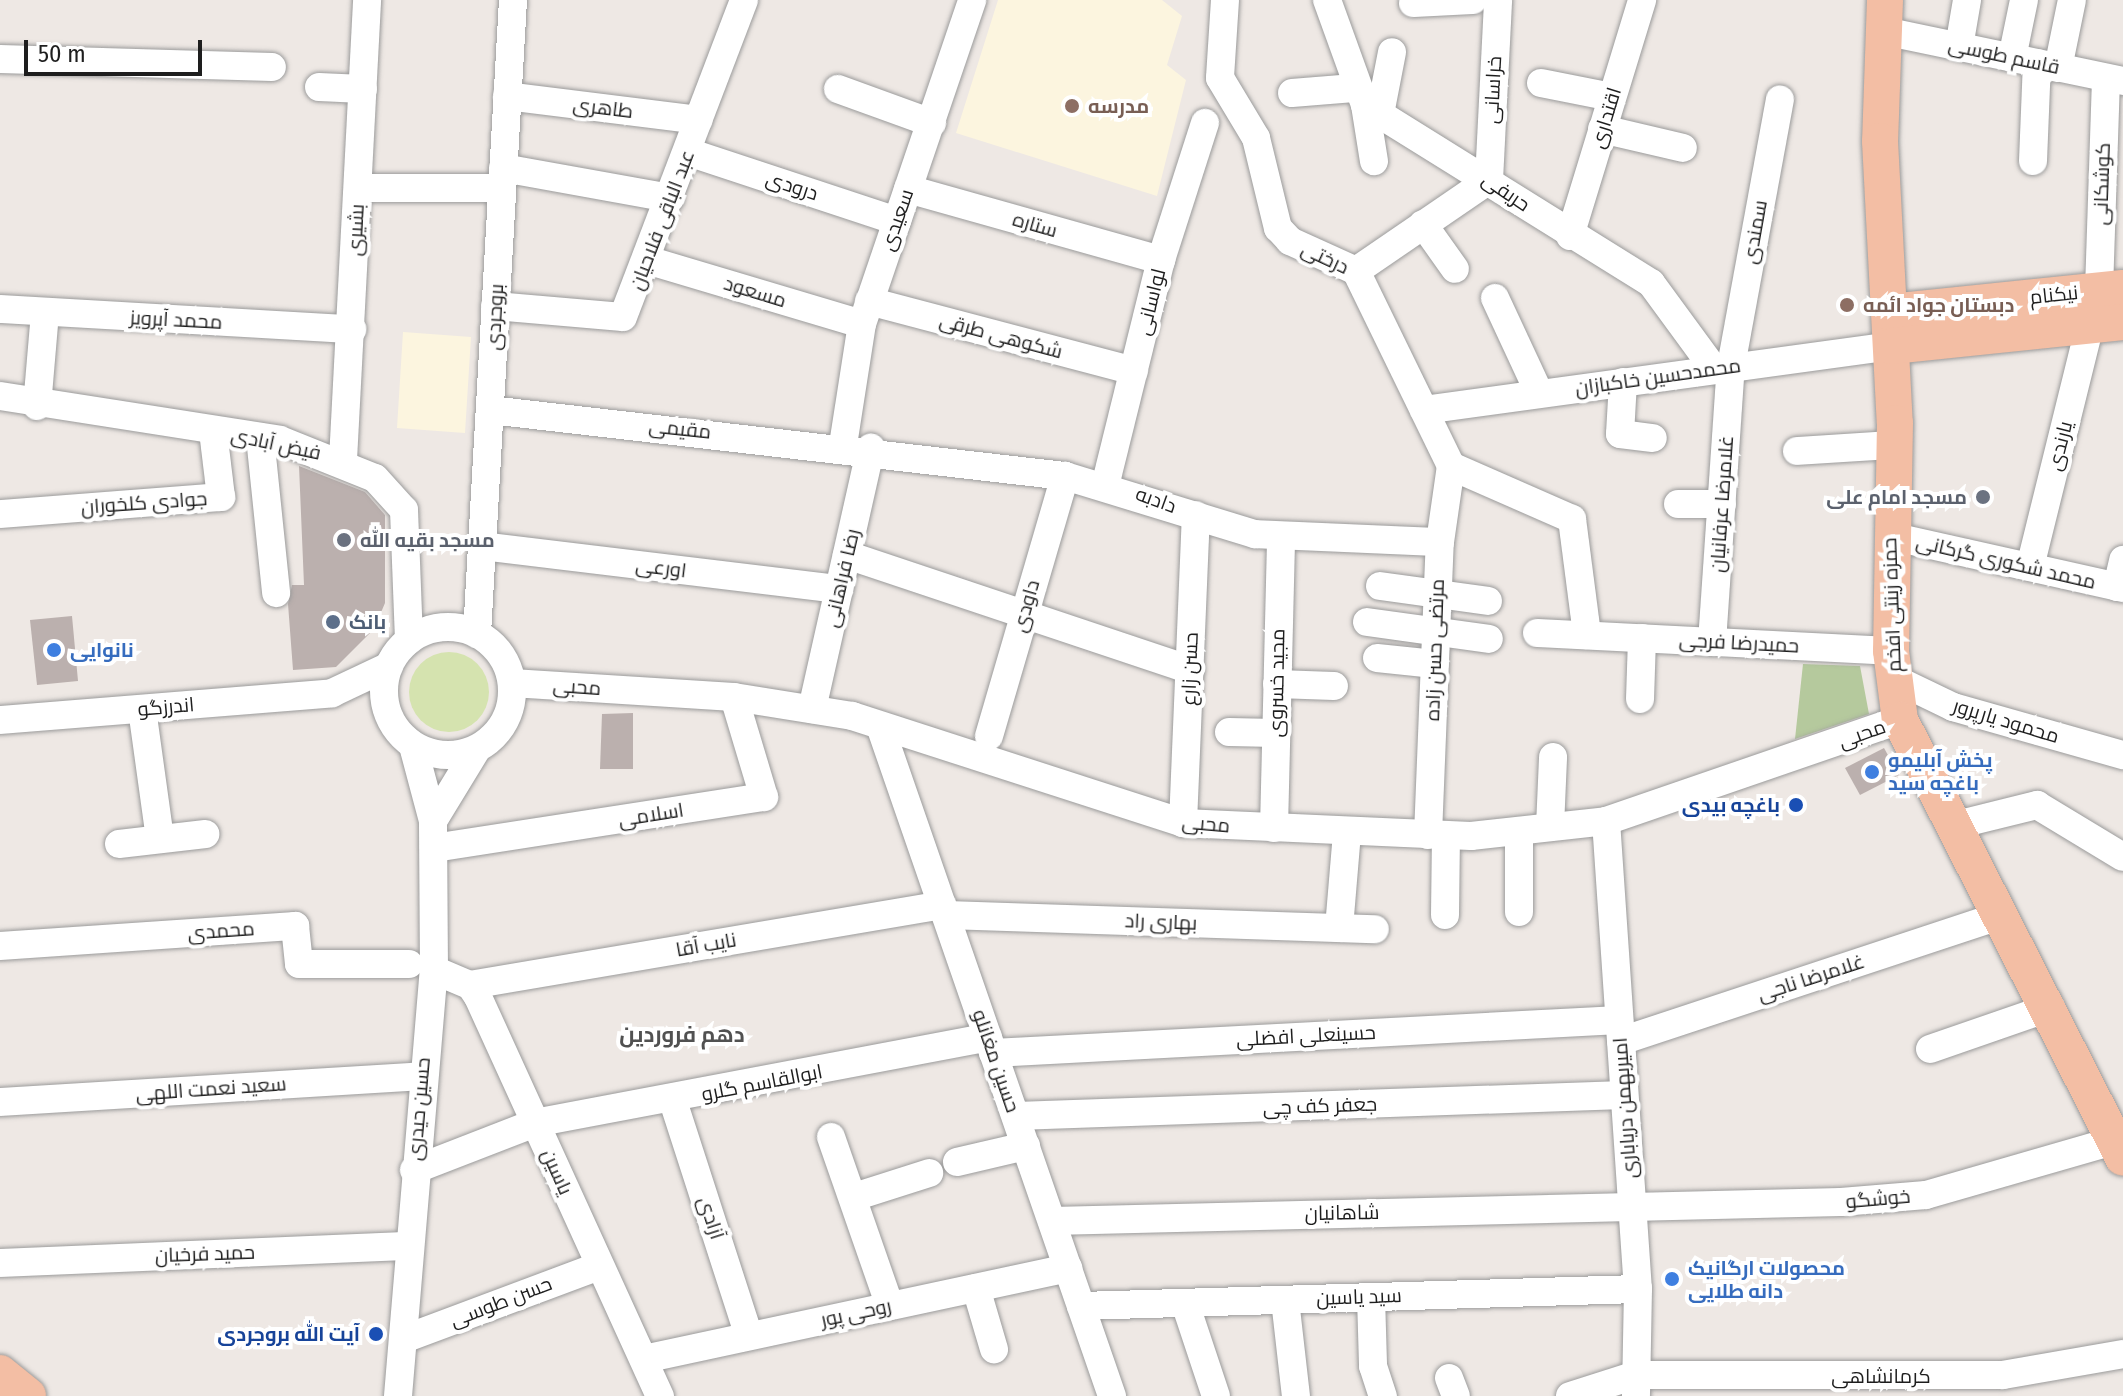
<!DOCTYPE html>
<html>
<head>
<meta charset="utf-8">
<style>
	body { margin:0 }
	#map { position:relative; width:2123px; height:1396px; overflow:hidden; background:#eee8e4; font-family:"Fira Sans Condensed",Cairo,sans-serif }
	div>[style] { position:absolute }
	[style*='--x'] { left:calc(var(--x)*1px); top:calc(var(--y)*1px); width:calc(var(--w)*1px); rotate:calc(var(--a)*1deg) }
	.education>* { inset:0; background:#fcf5df }
	.grass>* { inset:0; background:#d5e3af }
	.round { border-radius:50% }
	.forest>* { inset:0; background:#b5c99d }
	.building>* { inset:0; background:#bbb0ae }
	.roads { filter:drop-shadow(0 0 2px #9b9b9b) drop-shadow(0 0 2px #9b9b9b) }
	.minor>* { height:28px; margin:-14px; padding:0 14px; transform-origin:14px; border-radius:14px; background:#fff }
	.minor>.ring { margin:-14px; padding:0; box-sizing:content-box; background:none; border:28px solid #fff; border-radius:50% }
	.major>* { height:36px; margin:-18px; padding:0 18px; transform-origin:18px; border-radius:18px; background:#f3bea4 }
	.dots>* { width:22px; height:22px; translate:-50% -50%; box-sizing:border-box; border:4px solid #fff; border-radius:50% }
	span { translate:-50% -50%; white-space:nowrap; text-align:center; line-height:1.15; -webkit-text-stroke:8px #fff; paint-order:stroke }
	.street-label { font-size:20px; color:#1e1e1e }
	.education-label { font-size:20px; color:#785e54; font-weight:700 }
	.left { translate:0 -50%; text-align:left }
	.worship-label { font-size:20px; color:#5b616d; font-weight:700 }
	.right { translate:-100% -50%; text-align:right }
	.service-label { font-size:20px; color:#4e5e75; font-weight:700 }
	.shop-label { font-size:20px; color:#366cbe; font-weight:700 }
	.transit-label { font-size:20px; color:#164399; font-weight:700 }
	.neighbourhood-label { font-size:22px; color:#515151; font-weight:700 }
	.scale { position:absolute; left:24px; top:40px; width:178px; height:36px; box-sizing:border-box; border:4px solid #1e1e1e; border-top:0; padding-left:10px; font-size:24px; line-height:28px; white-space:nowrap; color:#1e1e1e; -webkit-text-stroke:6px #fff; paint-order:stroke }
</style>
</head>
<body>
<div id="map">
	<div class="education">
		<div style="clip-path:polygon(998px 0,1162px 0,1182px 16px,1167px 65px,1186px 80px,1157px 196px,956px 133px)"></div>
		<div style="clip-path:polygon(403px 332px,471px 337px,465px 433px,397px 428px)"></div>
	</div>
	<div class="grass">
		<div class="round" style="left:409px;top:652px;width:80px;height:80px"></div>
	</div>
	<div class="forest">
		<div style="clip-path:polygon(1803px 664px,1860px 666px,1869px 714px,1795px 739px)"></div>
	</div>
	<div class="building">
		<div style="clip-path:polygon(299px 466px,365px 492px,385px 515px,385px 603px,374px 629px,336px 667px,293px 670px,288px 604px,292px 585px,304px 585px)"></div>
		<div style="clip-path:polygon(72px 616px,78px 681px,37px 685px,30px 620px)"></div>
		<div style="clip-path:polygon(633px 713px,633px 769px,600px 769px,602px 714px)"></div>
		<div style="clip-path:polygon(1884px 748px,1899px 775px,1860px 795px,1845px 768px)"></div>
	</div>
	<div class="roads">
		<div class="minor">
			<div style="--x:1225;--y:0;--w:78;--a:93.7"></div>
			<div style="--x:1220;--y:78;--w:70;--a:59"></div>
			<div style="--x:1256;--y:138;--w:93;--a:76.3"></div>
			<div style="--x:1278;--y:228;--w:18;--a:47"></div>
			<div style="--x:1290;--y:241;--w:72;--a:24.4"></div>
			<div style="--x:1356;--y:271;--w:217;--a:64"></div>
			<div style="--x:1327;--y:0;--w:112;--a:70.1"></div>
			<div style="--x:1365;--y:105;--w:337;--a:31.9"></div>
			<div style="--x:1651;--y:283;--w:107;--a:53.8"></div>
			<div style="--x:1413;--y:3;--w:60;--a:-2.9"></div>
			<div style="--x:1884;--y:31;--w:244;--a:11.8"></div>
			<div style="--x:1959;--y:47;--w:48;--a:-80.3"></div>
			<div style="--x:2012;--y:58;--w:59;--a:-78.3"></div>
			<div style="--x:0;--y:59;--w:272;--a:1.7"></div>
			<div style="--x:2058;--y:68;--w:69;--a:-78.4"></div>
			<div style="--x:1541;--y:83;--w:72;--a:11.2"></div>
			<div style="--x:319;--y:87;--w:44;--a:2.6"></div>
			<div style="--x:838;--y:89;--w:100;--a:19.9"></div>
			<div style="--x:1292;--y:93;--w:62;--a:-4.6"></div>
			<div style="--x:507;--y:96;--w:193;--a:7.1"></div>
			<div style="--x:1365;--y:105;--w:57;--a:80.9"></div>
			<div style="--x:1380;--y:114;--w:63;--a:-79"></div>
			<div style="--x:1602;--y:129;--w:83;--a:13.2"></div>
			<div style="--x:688;--y:152;--w:220;--a:18.3"></div>
			<div style="--x:2033;--y:161;--w:98;--a:-87.7"></div>
			<div style="--x:503;--y:168;--w:170;--a:10.2"></div>
			<div style="--x:358;--y:188;--w:144;--a:0"></div>
			<div style="--x:908;--y:189;--w:263;--a:15.7"></div>
			<div style="--x:1423;--y:224;--w:55;--a:54.6"></div>
			<div style="--x:1570;--y:236;--w:247;--a:-73"></div>
			<div style="--x:647;--y:260;--w:224;--a:16.6"></div>
			<div style="--x:1356;--y:271;--w:161;--a:-34.4"></div>
			<div style="--x:1489;--y:180;--w:180;--a:-87.1"></div>
			<div style="--x:2099;--y:290;--w:212;--a:-88.1"></div>
			<div style="--x:1495;--y:298;--w:105;--a:65.1"></div>
			<div style="--x:869;--y:301;--w:274;--a:14.8"></div>
			<div style="--x:495;--y:306;--w:128;--a:4.9"></div>
			<div style="--x:623;--y:317;--w:339;--a:-69.1"></div>
			<div style="--x:0;--y:309;--w:353;--a:3.3"></div>
			<div style="--x:1623;--y:382;--w:52;--a:93.3"></div>
			<div style="--x:1620;--y:434;--w:33;--a:7"></div>
			<div style="--x:0;--y:396;--w:283;--a:8.9"></div>
			<div style="--x:280;--y:440;--w:102;--a:21.8"></div>
			<div style="--x:375;--y:478;--w:43;--a:47.8"></div>
			<div style="--x:404;--y:510;--w:130;--a:87.8"></div>
			<div style="--x:37;--y:406;--w:94;--a:-85.1"></div>
			<div style="--x:490;--y:410;--w:579;--a:6.55"></div>
			<div style="--x:1065;--y:476;--w:199;--a:17"></div>
			<div style="--x:1255;--y:534;--w:185;--a:2.5"></div>
			<div style="--x:1424;--y:410;--w:472;--a:-7.8"></div>
			<div style="--x:260;--y:437;--w:157;--a:84.1"></div>
			<div style="--x:843;--y:445;--w:122;--a:-81.1"></div>
			<div style="--x:862;--y:324;--w:342;--a:-71.2"></div>
			<div style="--x:1797;--y:451;--w:96;--a:-3.6"></div>
			<div style="--x:343;--y:460;--w:461;--a:-87"></div>
			<div style="--x:1451;--y:466;--w:132;--a:23.7"></div>
			<div style="--x:1572;--y:519;--w:117;--a:82.6"></div>
			<div style="--x:1106;--y:482;--w:229;--a:-76.1"></div>
			<div style="--x:1161;--y:260;--w:144;--a:-72.2"></div>
			<div style="--x:1678;--y:504;--w:44;--a:0"></div>
			<div style="--x:0;--y:514;--w:222;--a:-4.4"></div>
			<div style="--x:221;--y:497;--w:66;--a:-96.9"></div>
			<div style="--x:1890;--y:536;--w:239;--a:12.6"></div>
			<div style="--x:482;--y:546;--w:360;--a:6.9"></div>
			<div style="--x:847;--y:555;--w:362;--a:18.5"></div>
			<div style="--x:2030;--y:567;--w:249;--a:-76.1"></div>
			<div style="--x:1380;--y:586;--w:109;--a:7.9"></div>
			<div style="--x:2117;--y:587;--w:28;--a:-77"></div>
			<div style="--x:1367;--y:622;--w:123;--a:7.9"></div>
			<div class="ring" style="left:384px;top:627px;width:100px;height:100px"></div>
			<div style="--x:1537;--y:633;--w:354;--a:2.9"></div>
			<div style="--x:477;--y:634;--w:635;--a:-86.75"></div>
			<div style="--x:1712;--y:642;--w:277;--a:-86.1"></div>
			<div style="--x:1731;--y:366;--w:271;--a:-79.6"></div>
			<div style="--x:1377;--y:658;--w:58;--a:5.9"></div>
			<div style="--x:1893;--y:678;--w:67;--a:25.8"></div>
			<div style="--x:1953;--y:707;--w:177;--a:15.8"></div>
			<div style="--x:512;--y:683;--w:222;--a:3.6"></div>
			<div style="--x:734;--y:697;--w:120;--a:9.1"></div>
			<div style="--x:852;--y:716;--w:348;--a:17.9"></div>
			<div style="--x:1183;--y:823;--w:288;--a:2.6"></div>
			<div style="--x:1471;--y:836;--w:136;--a:-6.3"></div>
			<div style="--x:1606;--y:821;--w:311;--a:-19"></div>
			<div style="--x:1277;--y:684;--w:57;--a:2"></div>
			<div style="--x:1640;--y:699;--w:61;--a:-88.1"></div>
			<div style="--x:142;--y:709;--w:131;--a:82.1"></div>
			<div style="--x:812;--y:709;--w:268;--a:-77.3"></div>
			<div style="--x:0;--y:720;--w:333;--a:-4.6"></div>
			<div style="--x:332;--y:693;--w:63;--a:-25.3"></div>
			<div style="--x:880;--y:726;--w:709;--a:70.9"></div>
			<div style="--x:1229;--y:732;--w:47;--a:1.2"></div>
			<div style="--x:989;--y:736;--w:271;--a:-73.7"></div>
			<div style="--x:433;--y:821;--w:84;--a:-58.6"></div>
			<div style="--x:1606;--y:821;--w:469;--a:86.1"></div>
			<div style="--x:1638;--y:1289;--w:107;--a:91.1"></div>
			<div style="--x:1183;--y:823;--w:308;--a:-87.6"></div>
			<div style="--x:1952;--y:826;--w:88;--a:-13.9"></div>
			<div style="--x:2037;--y:805;--w:100;--a:31.2"></div>
			<div style="--x:1550;--y:827;--w:70;--a:-87.5"></div>
			<div style="--x:1274;--y:828;--w:291;--a:-88.6"></div>
			<div style="--x:1428;--y:835;--w:293;--a:-87.7"></div>
			<div style="--x:1440;--y:542;--w:77;--a:-81.8"></div>
			<div style="--x:119;--y:844;--w:87;--a:-6.6"></div>
			<div style="--x:434;--y:848;--w:334;--a:-8.8"></div>
			<div style="--x:764;--y:797;--w:104;--a:-106.7"></div>
			<div style="--x:1519;--y:912;--w:80;--a:-90"></div>
			<div style="--x:946;--y:915;--w:429;--a:1.9"></div>
			<div style="--x:1445;--y:915;--w:79;--a:-89.3"></div>
			<div style="--x:1339;--y:928;--w:96;--a:-85.2"></div>
			<div style="--x:0;--y:946;--w:296;--a:-3.9"></div>
			<div style="--x:295;--y:926;--w:38;--a:84"></div>
			<div style="--x:299;--y:964;--w:110;--a:0"></div>
			<div style="--x:434;--y:970;--w:39;--a:23"></div>
			<div style="--x:470;--y:985;--w:14;--a:56"></div>
			<div style="--x:478;--y:997;--w:439;--a:65.5"></div>
			<div style="--x:470;--y:985;--w:479;--a:-9.6"></div>
			<div style="--x:1621;--y:1041;--w:399;--a:-18.3"></div>
			<div style="--x:1930;--y:1049;--w:128;--a:-19.1"></div>
			<div style="--x:993;--y:1053;--w:627;--a:-3.02"></div>
			<div style="--x:673;--y:1101;--w:247;--a:72.1"></div>
			<div style="--x:0;--y:1102;--w:422;--a:-3.5"></div>
			<div style="--x:1016;--y:1116;--w:608;--a:-1.98"></div>
			<div style="--x:831;--y:1137;--w:179;--a:70.8"></div>
			<div style="--x:957;--y:1162;--w:71;--a:-13.1"></div>
			<div style="--x:414;--y:1170;--w:130;--a:-21.2"></div>
			<div style="--x:535;--y:1123;--w:461;--a:-10.7"></div>
			<div style="--x:854;--y:1197;--w:79;--a:-17.7"></div>
			<div style="--x:1052;--y:1221;--w:789;--a:-1.38"></div>
			<div style="--x:1841;--y:1202;--w:85;--a:-4.7"></div>
			<div style="--x:1926;--y:1195;--w:198;--a:-16.1"></div>
			<div style="--x:0;--y:1263;--w:409;--a:-2.4"></div>
			<div style="--x:976;--y:1288;--w:64;--a:73.6"></div>
			<div style="--x:1371;--y:1297;--w:69;--a:88.3"></div>
			<div style="--x:1373;--y:1366;--w:32;--a:72"></div>
			<div style="--x:1285;--y:1300;--w:97;--a:83.5"></div>
			<div style="--x:1185;--y:1303;--w:98;--a:71.6"></div>
			<div style="--x:1081;--y:1306;--w:557;--a:-1.75"></div>
			<div style="--x:404;--y:1339;--w:208;--a:-20.5"></div>
			<div style="--x:644;--y:1359;--w:434;--a:-12.1"></div>
			<div style="--x:1449;--y:1378;--w:19;--a:69"></div>
			<div style="--x:398;--y:1396;--w:428;--a:-85.2"></div>
			<div style="--x:434;--y:970;--w:149;--a:-90.4"></div>
			<div style="--x:433;--y:821;--w:78;--a:-104.9"></div>
			<div style="--x:1570;--y:1396;--w:69;--a:-17.7"></div>
			<div style="--x:1636;--y:1375;--w:367;--a:0"></div>
			<div style="--x:2003;--y:1375;--w:122;--a:-9.9"></div>
		</div>
		<div class="major">
			<div style="--x:1885;--y:0;--w:141;--a:92"></div>
			<div style="--x:1880;--y:141;--w:282;--a:87"></div>
			<div style="--x:1895;--y:423;--w:228;--a:91"></div>
			<div style="--x:1891;--y:651;--w:70;--a:82.6"></div>
			<div style="--x:1900;--y:720;--w:491;--a:63"></div>
			<div style="--x:1890;--y:312;--w:234;--a:-5.9"></div>
			<div style="--x:1892;--y:346;--w:232;--a:-5.9"></div>
			<div style="--x:0;--y:1373;--w:36;--a:39"></div>
		</div>
	</div>
	<div class="dots">
		<div style="left:1072px;top:106px;background:#8d6e63"></div>
		<div style="left:1847px;top:305px;background:#8d6e63"></div>
		<div style="left:1983px;top:497px;background:#6b7280"></div>
		<div style="left:344px;top:540px;background:#6b7280"></div>
		<div style="left:333px;top:622px;background:#5c6f8a"></div>
		<div style="left:54px;top:650px;background:#3f7fe0"></div>
		<div style="left:1872px;top:772px;background:#3f7fe0"></div>
		<div style="left:1796px;top:805px;background:#1a4fb4"></div>
		<div style="left:1672px;top:1279px;background:#3f7fe0"></div>
		<div style="left:376px;top:1334px;background:#1a4fb4"></div>
	</div>
	<div class="street-label">
		<span style="left:2004px;top:56px;rotate:12deg">قاسم طوسی</span>
		<span style="left:1493px;top:90px;rotate:-87deg">خراسانی</span>
		<span style="left:603px;top:108px;rotate:7deg">طاهری</span>
		<span style="left:1606px;top:118px;rotate:-73deg">اقتداری</span>
		<span style="left:2102px;top:184px;rotate:-88deg">کوشکانی</span>
		<span style="left:792px;top:186px;rotate:18deg">درودی</span>
		<span style="left:1506px;top:192px;rotate:34deg">حریفی</span>
		<span style="left:662px;top:220px;rotate:-69deg">عبد الباقی فلاحیان</span>
		<span style="left:897px;top:220px;rotate:-71deg">سعیدی</span>
		<span style="left:1035px;top:225px;rotate:16deg">ستاره</span>
		<span style="left:356px;top:230px;rotate:-87deg">بشیری</span>
		<span style="left:1755px;top:232px;rotate:-80deg">سمندی</span>
		<span style="left:1325px;top:258px;rotate:25deg">درختی</span>
		<span style="left:755px;top:292px;rotate:17deg">مسعود</span>
		<span style="left:2054px;top:295px;rotate:-6deg">نیکنام</span>
		<span style="left:1151px;top:302px;rotate:-76deg">لواسانی</span>
		<span style="left:495px;top:317px;rotate:-87deg">بروجردی</span>
		<span style="left:176px;top:320px;rotate:3deg">محمد آپرویز</span>
		<span style="left:1001px;top:336px;rotate:15deg">شکوهی طرقی</span>
		<span style="left:1658px;top:377px;rotate:-8deg">محمدحسین خاکبازان</span>
		<span style="left:680px;top:429px;rotate:6deg">مقیمی</span>
		<span style="left:276px;top:444px;rotate:12deg">فیض آبادی</span>
		<span style="left:2060px;top:446px;rotate:-76deg">یارندی</span>
		<span style="left:1156px;top:500px;rotate:20deg">دادبه</span>
		<span style="left:144px;top:503px;rotate:-4deg">جوادی کلخوران</span>
		<span style="left:1722px;top:504px;rotate:-86deg">غلامرضا عرفانیان</span>
		<span style="left:2006px;top:562px;rotate:13deg">محمد شکوری گرکانی</span>
		<span style="left:661px;top:568px;rotate:7deg">اورعی</span>
		<span style="left:842px;top:578px;rotate:-77deg">رضا فراهانی</span>
		<span style="left:1892px;top:605px;rotate:-92deg">حمزه زینتی افخم</span>
		<span style="left:1026px;top:606px;rotate:-74deg">داودی</span>
		<span style="left:1739px;top:643px;rotate:3deg">حمیدرضا فرجی</span>
		<span style="left:1435px;top:650px;rotate:-88deg">مرتضی حسن زاده</span>
		<span style="left:1190px;top:669px;rotate:-88deg">حسن زارع</span>
		<span style="left:1277px;top:683px;rotate:-89deg">مجید خسروی</span>
		<span style="left:577px;top:687px;rotate:4deg">محبی</span>
		<span style="left:166px;top:707px;rotate:-5deg">اندرزگو</span>
		<span style="left:2006px;top:721px;rotate:17deg">محمود یارپرور</span>
		<span style="left:1862px;top:734px;rotate:-20deg">محبی</span>
		<span style="left:651px;top:815px;rotate:-9deg">اسلامی</span>
		<span style="left:1206px;top:824px;rotate:5deg">محبی</span>
		<span style="left:1161px;top:922px;rotate:2deg">بهاری راد</span>
		<span style="left:221px;top:931px;rotate:-4deg">محمدی</span>
		<span style="left:706px;top:945px;rotate:-10deg">نایب آقا</span>
		<span style="left:1811px;top:978px;rotate:-18deg">غلامرضا ناجی</span>
		<span style="left:1306px;top:1036px;rotate:-3deg">حسینعلی افضلی</span>
		<span style="left:996px;top:1061px;rotate:71deg">حسین مغانلو</span>
		<span style="left:762px;top:1083px;rotate:-11deg">ابوالقاسم گلرو</span>
		<span style="left:211px;top:1089px;rotate:-4deg">سعید نعمت اللهی</span>
		<span style="left:1320px;top:1106px;rotate:-2deg">جعفر کف چی</span>
		<span style="left:1625px;top:1108px;rotate:-94deg">امیربهمن دریاباری</span>
		<span style="left:419px;top:1109px;rotate:-85deg">حسین حیدری</span>
		<span style="left:557px;top:1172px;rotate:66deg">یاسین</span>
		<span style="left:1878px;top:1199px;rotate:-5deg">خوشگو</span>
		<span style="left:1342px;top:1213px;rotate:-1deg">شاهانیان</span>
		<span style="left:711px;top:1218px;rotate:72deg">آزادی</span>
		<span style="left:205px;top:1254px;rotate:-2deg">حمید فرخیان</span>
		<span style="left:1359px;top:1297px;rotate:-2deg">سید یاسین</span>
		<span style="left:501px;top:1302px;rotate:-21deg">حسن طوسی</span>
		<span style="left:856px;top:1313px;rotate:-12deg">روحی پور</span>
		<span style="left:1881px;top:1376px">کرمانشاهی</span>
	</div>
	<div class="education-label">
		<span class="left" style="left:1088px;top:106px">مدرسه</span>
		<span class="left" style="left:1863px;top:305px">دبستان جواد ائمه</span>
	</div>
	<div class="worship-label">
		<span class="right" style="left:1967px;top:497px">مسجد امام علی</span>
		<span class="left" style="left:360px;top:540px">مسجد بقیه الله</span>
	</div>
	<div class="service-label">
		<span class="left" style="left:349px;top:622px">بانک</span>
	</div>
	<div class="shop-label">
		<span class="left" style="left:70px;top:650px">نانوایی</span>
		<span class="left" style="left:1888px;top:772px">پخش آبلیمو<br>باغچه سید</span>
		<span class="left" style="left:1688px;top:1280px">محصولات ارگانیک<br>دانه طلایی</span>
	</div>
	<div class="transit-label">
		<span class="right" style="left:1780px;top:805px">باغچه بیدی</span>
		<span class="right" style="left:360px;top:1334px">آیت الله بروجردی</span>
	</div>
	<div class="neighbourhood-label">
		<span style="left:682px;top:1035px">دهم فروردین</span>
	</div>
	<div class="scale">50 m</div>
</div>
</body>
</html>
